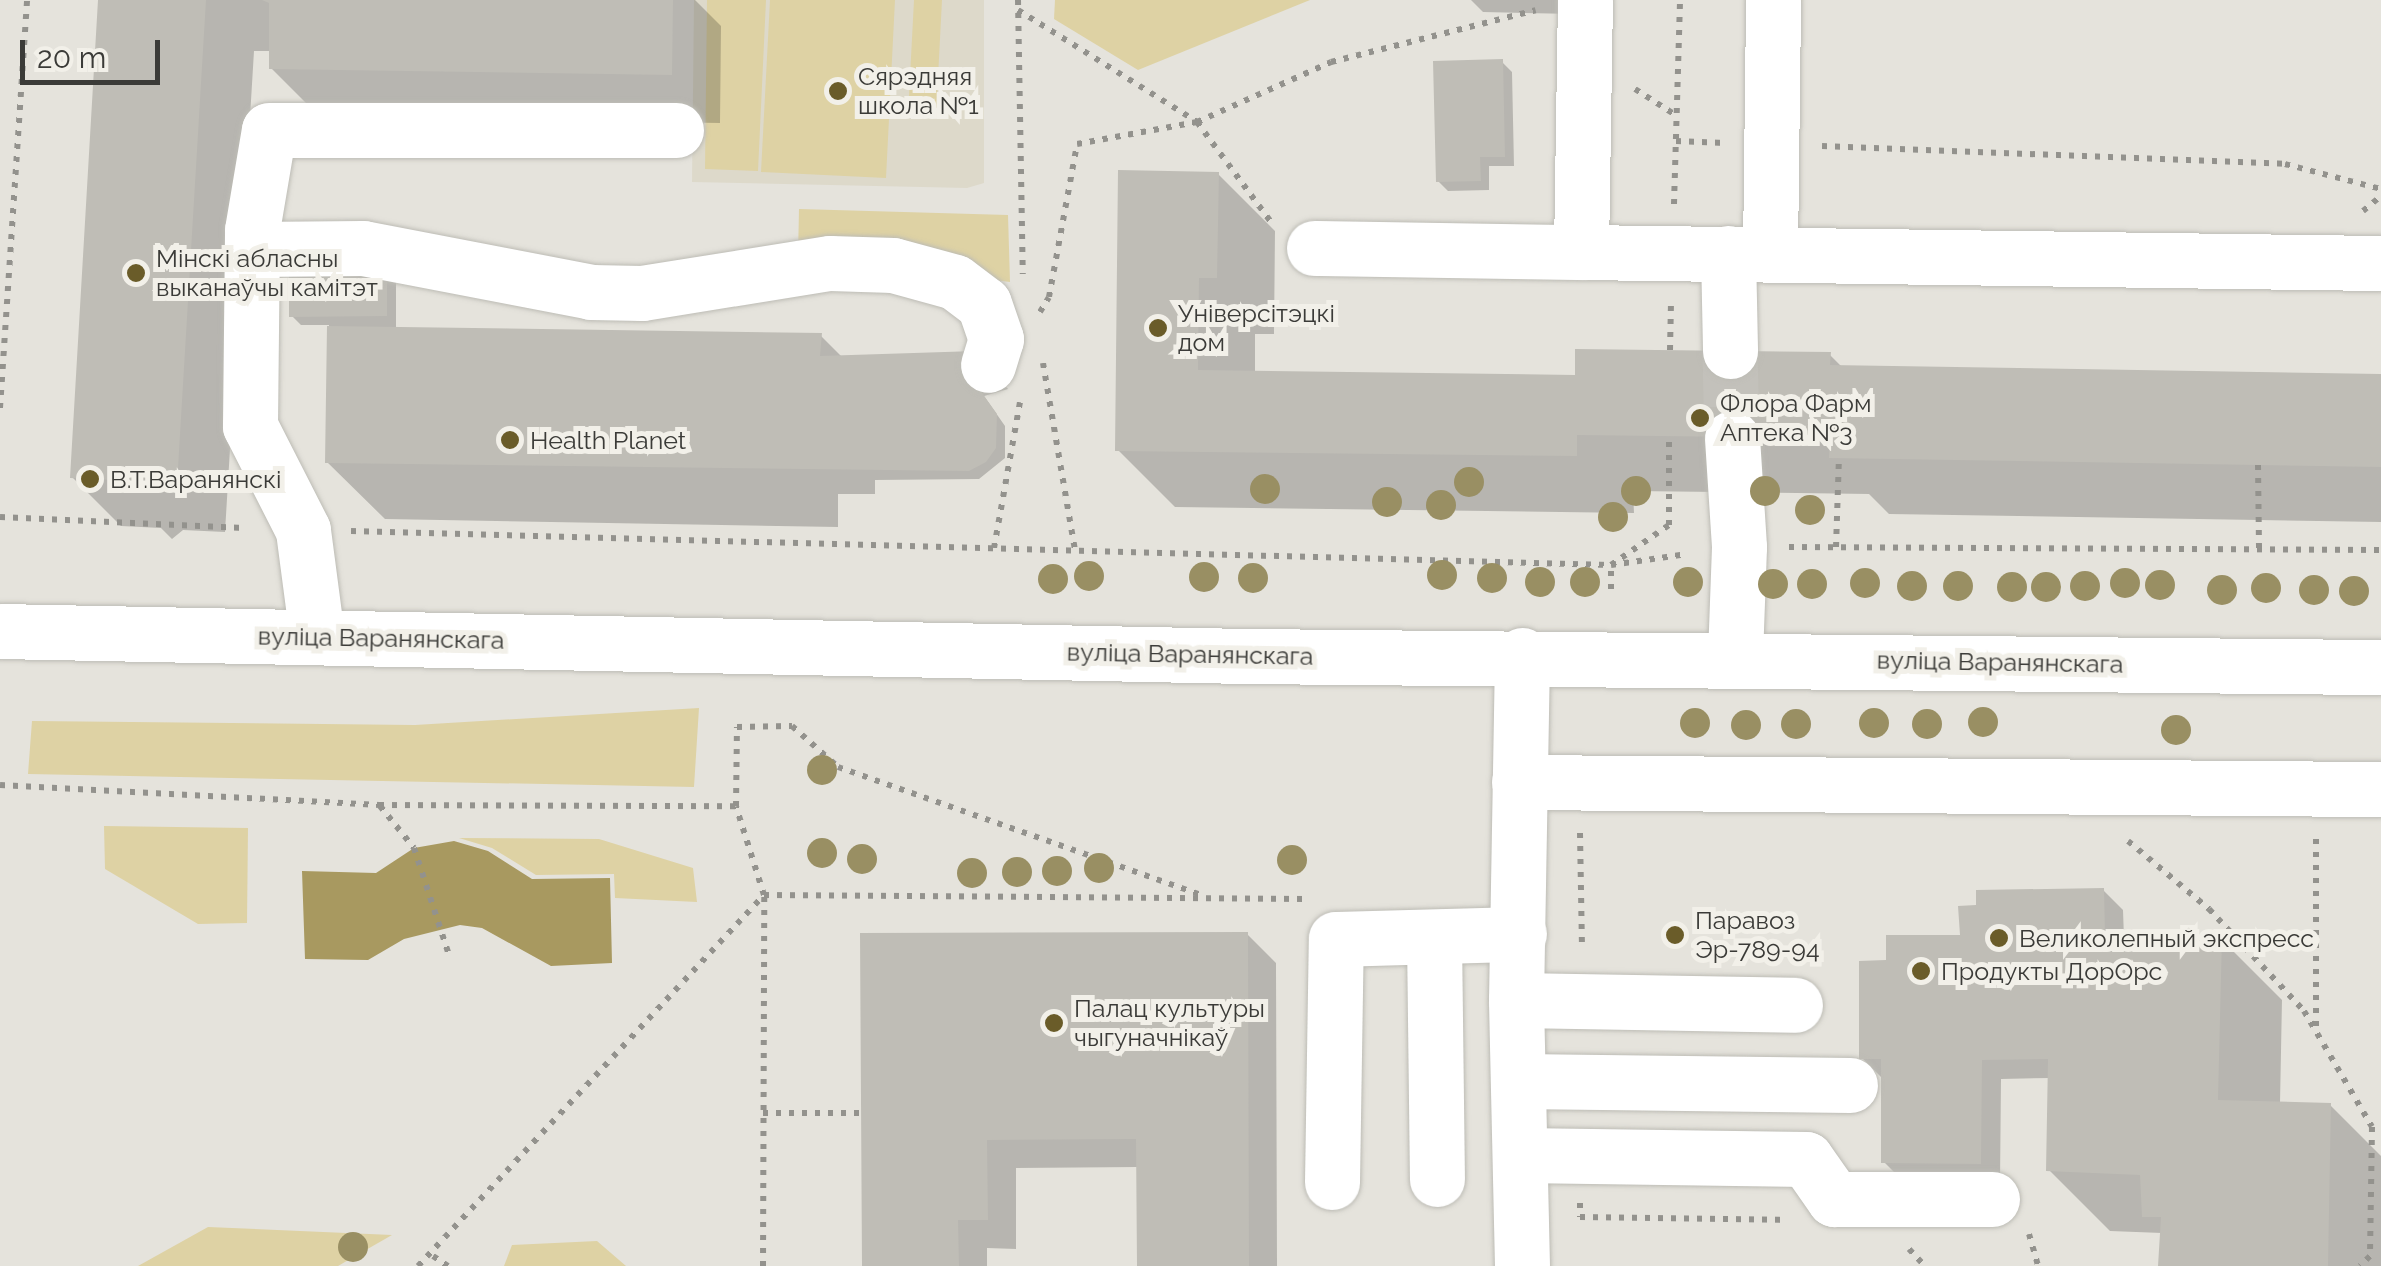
<!DOCTYPE html>
<html>
<head>
<meta charset="utf-8">
<style>
	body { margin:0 }
	#map { position:relative; width:2381px; height:1266px; overflow:hidden; background:#e5e3dc; font-family:Raleway,sans-serif }
	div>[style] { position:absolute }
	[style*='--x'] { left:calc(var(--x)*1px); top:calc(var(--y)*1px); width:calc(var(--w)*1px); rotate:calc(var(--a)*1deg) }
	.built>* { inset:0; background:#ddd9ca }
	.green>* { inset:0; background:#ded2a4 }
	.water>* { inset:0; background:#a89960 }
	.shadow>* { inset:0; background:#0003 }
	.building>* { inset:0; background:#bfbdb6 }
	.minor-tunnel>* { height:55px; margin-top:-27.5px; transform-origin:0; background:repeating-linear-gradient(90deg,#c3c1bb 0 55px,transparent 0 83px) }
	.path>* { height:6px; margin-top:-3px; transform-origin:0; background:repeating-linear-gradient(90deg,#93928d 0 5px,transparent 0 13px) }
	.roads { filter:drop-shadow(0 0 2px #bdbcb5) drop-shadow(0 0 2px #bdbcb5) }
	.minor>* { height:55px; margin:-27.5px; padding:0 27.5px; transform-origin:27.5px; border-radius:27.5px; background:#fff }
	.major>* { height:55px; margin:-27.5px; padding:0 27.5px; transform-origin:27.5px; border-radius:27.5px; background:#fff }
	.trees>* { width:30px; height:30px; margin:-15px; border-radius:50%; background:#998f63 }
	.dots>* { width:28px; height:28px; translate:-50% -50%; box-sizing:border-box; border:5px solid #f2f0e9; border-radius:50% }
	span { translate:-50% -50%; white-space:nowrap; text-align:center; line-height:1.15; -webkit-text-stroke:10px #f2f0e9; paint-order:stroke }
	.poi-label { font-size:25px; color:#3b3b38 }
	.left { translate:0 -50%; text-align:left }
	.street-label { font-size:25px; color:#3b3b38 }
	.scale { position:absolute; left:20px; top:40px; width:140px; height:45px; box-sizing:border-box; border:5px solid #3b3b38; border-top:0; padding-left:12px; font-size:30px; line-height:35px; white-space:nowrap; color:#3b3b38; -webkit-text-stroke:8px #f2f0e9; paint-order:stroke }
</style>
</head>
<body>
<div id="map">
	<div class="built">
		<div style="clip-path:polygon(694px 0,984px 0,984px 183px,967px 188px,692px 182px)"></div>
	</div>
	<div class="green">
		<div style="clip-path:polygon(707px 0,766px 0,758px 171px,705px 169px)"></div>
		<div style="clip-path:polygon(770px 0,895px 0,886px 178px,761px 172px)"></div>
		<div style="clip-path:polygon(914px 0,942px 0,936px 116px,908px 115px)"></div>
		<div style="clip-path:polygon(1055px 0,1310px 0,1138px 70px,1054px 19px)"></div>
		<div style="clip-path:polygon(799px 209px,1008px 215px,1010px 282px,798px 256px)"></div>
		<div style="clip-path:polygon(699px 708px,694px 787px,28px 774px,32px 721px,415px 725px)"></div>
		<div style="clip-path:polygon(104px 826px,248px 828px,247px 923px,198px 924px,105px 869px)"></div>
		<div style="clip-path:polygon(459px 838px,599px 839px,693px 868px,697px 902px,615px 898px,614px 874px,536px 875px,492px 848px)"></div>
		<div style="clip-path:polygon(208px 1227px,392px 1235px,338px 1266px,138px 1266px)"></div>
		<div style="clip-path:polygon(597px 1241px,626px 1266px,504px 1266px,512px 1245px)"></div>
	</div>
	<div class="water">
		<div style="clip-path:polygon(454px 841px,488px 851px,532px 879px,610px 878px,612px 963px,551px 966px,482px 928px,460px 925px,404px 939px,368px 960px,305px 959px,302px 871px,376px 873px,414px 848px)"></div>
	</div>
	<div class="shadow">
		<div style="clip-path:polygon(101px 0,695px 0,721px 26px,720px 123px,320px 117px,271px 68px,271px 51px,254px 51px,225px 532px,183px 530px,172px 539px,161px 528px,121px 526px,72px 477px)"></div>
		<div style="clip-path:polygon(1471px 0,1577px 0,1576px 14px,1483px 12px)"></div>
		<div style="clip-path:polygon(1502px 62px,1512px 72px,1514px 166px,1489px 166px,1489px 190px,1448px 191px,1438px 181px)"></div>
		<div style="clip-path:polygon(1218px 174px,1275px 231px,1274px 334px,1255px 334px,1255px 373px,1578px 377px,1830px 355px,1843px 368px,2381px 376px,2381px 522px,1889px 514px,1869px 494px,1633px 491px,1634px 513px,1175px 507px,1118px 450px)"></div>
		<div style="clip-path:polygon(291px 271px,396px 280px,396px 329px,821px 336px,843px 358px,985px 364px,1008px 389px,984px 396px,1005px 426px,1005px 458px,979px 479px,875px 480px,875px 494px,838px 494px,838px 527px,385px 519px,327px 462px,329px 325px,301px 325px,292px 316px)"></div>
		<div style="clip-path:polygon(2103px 890px,2123px 910px,2124px 938px,2221px 939px,2282px 1000px,2280px 1104px,2330px 1105px,2381px 1156px,2381px 1266px,2160px 1266px,2162px 1233px,2110px 1231px,2049px 1170px,2050px 1078px,2001px 1079px,2000px 1183px,1904px 1182px,1884px 1162px,1882px 1078px,1862px 1058px,1889px 962px)"></div>
		<div style="clip-path:polygon(1247px 934px,1276px 963px,1277px 1266px,1139px 1266px,1138px 1167px,1016px 1168px,1016px 1249px,987px 1248px,987px 1266px,864px 1266px,863px 936px)"></div>
	</div>
	<div class="building">
		<div style="clip-path:polygon(98px 0,206px 0,177px 485px,134px 482px,122px 493px,111px 480px,70px 478px)"></div>
		<div style="clip-path:polygon(262px 0,673px 0,672px 75px,269px 69px,269px 3px)"></div>
		<div style="clip-path:polygon(1503px 59px,1505px 157px,1480px 157px,1481px 181px,1436px 182px,1433px 61px)"></div>
		<div style="clip-path:polygon(1118px 170px,1219px 172px,1217px 278px,1199px 278px,1198px 370px,1575px 375px,1575px 349px,1831px 352px,1830px 365px,2381px 374px,2381px 467px,1829px 458px,1830px 438px,1577px 435px,1577px 456px,1115px 451px)"></div>
		<div style="clip-path:polygon(289px 268px,387px 268px,387px 316px,289px 317px)"></div>
		<div style="clip-path:polygon(327px 326px,822px 333px,820px 356px,976px 351px,977px 386px,997px 414px,996px 448px,986px 462px,969px 471px,325px 463px)"></div>
		<div style="clip-path:polygon(2104px 888px,2105px 935px,2222px 937px,2218px 1100px,2331px 1103px,2328px 1266px,2158px 1266px,2161px 1217px,2142px 1217px,2140px 1175px,2046px 1171px,2048px 1059px,1982px 1060px,1981px 1164px,1881px 1163px,1881px 1059px,1859px 1059px,1859px 961px,1886px 960px,1886px 935px,1960px 935px,1958px 906px,1976px 905px,1976px 890px)"></div>
		<div style="clip-path:polygon(1248px 932px,1249px 1266px,1137px 1266px,1136px 1139px,987px 1140px,988px 1220px,958px 1220px,959px 1266px,862px 1266px,860px 933px)"></div>
	</div>
	<div class="minor-tunnel">
		<div style="--x:1730;--y:351;--w:87;--a:88.7"></div>
	</div>
	<div class="path">
		<div style="--x:1018;--y:0;--w:274;--a:89"></div>
		<div style="--x:1018;--y:10;--w:211;--a:32"></div>
		<div style="--x:1197;--y:122;--w:124;--a:53.5"></div>
		<div style="--x:1635;--y:89;--w:50;--a:32.7"></div>
		<div style="--x:1676;--y:141;--w:49;--a:2.3"></div>
		<div style="--x:1822;--y:146;--w:463;--a:2.2"></div>
		<div style="--x:2285;--y:164;--w:99;--a:14.6"></div>
		<div style="--x:1674;--y:204;--w:204;--a:-88.3"></div>
		<div style="--x:2363;--y:211;--w:23;--a:-40"></div>
		<div style="--x:1040;--y:312;--w:17;--a:-59"></div>
		<div style="--x:1049;--y:297;--w:156;--a:-79.6"></div>
		<div style="--x:1077;--y:144;--w:122;--a:-10.4"></div>
		<div style="--x:1197;--y:122;--w:147;--a:-24.1"></div>
		<div style="--x:1331;--y:62;--w:211;--a:-14.2"></div>
		<div style="--x:1670;--y:350;--w:49;--a:-88.8"></div>
		<div style="--x:1043;--y:363;--w:190;--a:80.3"></div>
		<div style="--x:0;--y:408;--w:409;--a:-86.2"></div>
		<div style="--x:2258;--y:465;--w:83;--a:89.3"></div>
		<div style="--x:0;--y:517;--w:244;--a:2.6"></div>
		<div style="--x:351;--y:531;--w:1260;--a:1.55"></div>
		<div style="--x:1611;--y:565;--w:77;--a:-8.2"></div>
		<div style="--x:1789;--y:547;--w:592;--a:0.29"></div>
		<div style="--x:1836;--y:547;--w:89;--a:-88.1"></div>
		<div style="--x:994;--y:548;--w:148;--a:-79.9"></div>
		<div style="--x:1611;--y:589;--w:24;--a:-90"></div>
		<div style="--x:1611;--y:565;--w:70;--a:-34.6"></div>
		<div style="--x:1669;--y:525;--w:89;--a:-90"></div>
		<div style="--x:0;--y:785;--w:380;--a:3"></div>
		<div style="--x:379;--y:805;--w:357;--a:0.2"></div>
		<div style="--x:380;--y:806;--w:54;--a:51"></div>
		<div style="--x:414;--y:848;--w:116;--a:71.9"></div>
		<div style="--x:1580;--y:833;--w:117;--a:89"></div>
		<div style="--x:2316;--y:839;--w:187;--a:90"></div>
		<div style="--x:2128;--y:841;--w:106;--a:40"></div>
		<div style="--x:2209;--y:909;--w:139;--a:47"></div>
		<div style="--x:2304;--y:1011;--w:134;--a:59.6"></div>
		<div style="--x:2372;--y:1127;--w:129;--a:90.9"></div>
		<div style="--x:2370;--y:1256;--w:14;--a:135"></div>
		<div style="--x:763;--y:1113;--w:98;--a:0"></div>
		<div style="--x:1580;--y:1203;--w:14;--a:90"></div>
		<div style="--x:1580;--y:1217;--w:208;--a:0.8"></div>
		<div style="--x:2029;--y:1234;--w:33;--a:74"></div>
		<div style="--x:1909;--y:1249;--w:23;--a:47"></div>
		<div style="--x:433;--y:1256;--w:18;--a:34"></div>
		<div style="--x:418;--y:1266;--w:507;--a:-47"></div>
		<div style="--x:764;--y:895;--w:542;--a:0.42"></div>
		<div style="--x:763;--y:1266;--w:371;--a:-89.8"></div>
		<div style="--x:764;--y:895;--w:93;--a:-107.5"></div>
		<div style="--x:736;--y:806;--w:79;--a:-89.3"></div>
		<div style="--x:737;--y:727;--w:55;--a:-1"></div>
		<div style="--x:792;--y:726;--w:62;--a:41.7"></div>
		<div style="--x:838;--y:767;--w:386;--a:19.4"></div>
	</div>
	<div class="roads">
		<div class="minor">
			<div style="--x:1314;--y:248;--w:267;--a:0.9"></div>
			<div style="--x:1581;--y:252;--w:252;--a:-89.1"></div>
			<div style="--x:252;--y:249;--w:111;--a:-0.5"></div>
			<div style="--x:363;--y:248;--w:232;--a:10.9"></div>
			<div style="--x:591;--y:292;--w:51;--a:1.1"></div>
			<div style="--x:642;--y:293;--w:190;--a:-9.1"></div>
			<div style="--x:830;--y:263;--w:63;--a:1.8"></div>
			<div style="--x:893;--y:265;--w:64;--a:15.3"></div>
			<div style="--x:955;--y:282;--w:36;--a:37"></div>
			<div style="--x:984;--y:304;--w:37;--a:71"></div>
			<div style="--x:996;--y:339;--w:27;--a:107"></div>
			<div style="--x:1581;--y:252;--w:800;--a:0.79"></div>
			<div style="--x:1728;--y:253;--w:98;--a:88.8"></div>
			<div style="--x:1770;--y:253;--w:253;--a:-89.3"></div>
			<div style="--x:1732;--y:438;--w:109;--a:86.3"></div>
			<div style="--x:1739;--y:547;--w:111;--a:92.1"></div>
			<div style="--x:317;--y:637;--w:108;--a:-97.5"></div>
			<div style="--x:303;--y:530;--w:117;--a:-117"></div>
			<div style="--x:250;--y:426;--w:196;--a:-89.4"></div>
			<div style="--x:252;--y:230;--w:101;--a:-80.4"></div>
			<div style="--x:269;--y:130;--w:407;--a:0"></div>
			<div style="--x:1519;--y:782;--w:862;--a:0.47"></div>
			<div style="--x:1434;--y:937;--w:242;--a:89.3"></div>
			<div style="--x:1516;--y:1000;--w:279;--a:1"></div>
			<div style="--x:1519;--y:1081;--w:331;--a:0.7"></div>
			<div style="--x:1520;--y:1155;--w:286;--a:0.8"></div>
			<div style="--x:1806;--y:1159;--w:49;--a:55"></div>
			<div style="--x:1834;--y:1199;--w:158;--a:0"></div>
			<div style="--x:1332;--y:1182;--w:243;--a:-89.1"></div>
			<div style="--x:1336;--y:939;--w:183;--a:-1.6"></div>
			<div style="--x:1522;--y:1266;--w:266;--a:-91.3"></div>
			<div style="--x:1516;--y:1000;--w:345;--a:-89"></div>
		</div>
		<div class="major">
			<div style="--x:0;--y:631;--w:1247;--a:1.15"></div>
			<div style="--x:1247;--y:656;--w:1134;--a:0.56"></div>
		</div>
	</div>
	<div class="trees">
		<div style="left:1469px;top:482px"></div>
		<div style="left:1265px;top:489px"></div>
		<div style="left:1636px;top:491px"></div>
		<div style="left:1765px;top:491px"></div>
		<div style="left:1387px;top:502px"></div>
		<div style="left:1441px;top:505px"></div>
		<div style="left:1810px;top:510px"></div>
		<div style="left:1613px;top:517px"></div>
		<div style="left:1442px;top:575px"></div>
		<div style="left:1089px;top:576px"></div>
		<div style="left:1204px;top:577px"></div>
		<div style="left:1253px;top:578px"></div>
		<div style="left:1492px;top:578px"></div>
		<div style="left:1053px;top:579px"></div>
		<div style="left:1540px;top:582px"></div>
		<div style="left:1585px;top:582px"></div>
		<div style="left:1688px;top:582px"></div>
		<div style="left:1865px;top:583px"></div>
		<div style="left:2125px;top:583px"></div>
		<div style="left:1773px;top:584px"></div>
		<div style="left:1812px;top:584px"></div>
		<div style="left:2160px;top:585px"></div>
		<div style="left:1912px;top:586px"></div>
		<div style="left:1958px;top:586px"></div>
		<div style="left:2085px;top:586px"></div>
		<div style="left:2012px;top:587px"></div>
		<div style="left:2046px;top:587px"></div>
		<div style="left:2266px;top:588px"></div>
		<div style="left:2222px;top:590px"></div>
		<div style="left:2314px;top:590px"></div>
		<div style="left:2354px;top:591px"></div>
		<div style="left:1983px;top:722px"></div>
		<div style="left:1695px;top:723px"></div>
		<div style="left:1874px;top:723px"></div>
		<div style="left:1796px;top:724px"></div>
		<div style="left:1927px;top:724px"></div>
		<div style="left:1746px;top:725px"></div>
		<div style="left:2176px;top:730px"></div>
		<div style="left:822px;top:770px"></div>
		<div style="left:822px;top:853px"></div>
		<div style="left:862px;top:859px"></div>
		<div style="left:1292px;top:860px"></div>
		<div style="left:1099px;top:868px"></div>
		<div style="left:1057px;top:871px"></div>
		<div style="left:1017px;top:872px"></div>
		<div style="left:972px;top:873px"></div>
		<div style="left:353px;top:1247px"></div>
	</div>
	<div class="dots">
		<div style="left:838px;top:91px;background:#6a5c29"></div>
		<div style="left:136px;top:273px;background:#6a5c29"></div>
		<div style="left:1158px;top:328px;background:#6a5c29"></div>
		<div style="left:1700px;top:418px;background:#6a5c29"></div>
		<div style="left:510px;top:440px;background:#6a5c29"></div>
		<div style="left:90px;top:479px;background:#6a5c29"></div>
		<div style="left:1675px;top:935px;background:#6a5c29"></div>
		<div style="left:1999px;top:938px;background:#6a5c29"></div>
		<div style="left:1921px;top:971px;background:#6a5c29"></div>
		<div style="left:1054px;top:1023px;background:#6a5c29"></div>
	</div>
	<div class="poi-label">
		<span class="left" style="left:858px;top:91px">Сярэдняя<br>школа №1</span>
		<span class="left" style="left:156px;top:273px">Мінскі абласны<br>выканаўчы камітэт</span>
		<span class="left" style="left:1178px;top:328px">Універсітэцкі<br>дом</span>
		<span class="left" style="left:1720px;top:418px">Флора Фарм<br>Аптека №3</span>
		<span class="left" style="left:530px;top:440px">Health Planet</span>
		<span class="left" style="left:110px;top:479px">В.Т.Варанянскі</span>
		<span class="left" style="left:1695px;top:935px">Паравоз<br>Эр-789-94</span>
		<span class="left" style="left:2019px;top:938px">Великолепный экспресс</span>
		<span class="left" style="left:1941px;top:971px">Продукты ДорОрс</span>
		<span class="left" style="left:1074px;top:1023px">Палац культуры<br>чыгуначнікаў</span>
	</div>
	<div class="street-label">
		<span style="left:381px;top:638px;rotate:1deg">вуліца Варанянскага</span>
		<span style="left:1190px;top:654px;rotate:1deg">вуліца Варанянскага</span>
		<span style="left:2000px;top:662px;rotate:1deg">вуліца Варанянскага</span>
	</div>
	<div class="scale">20 m</div>
</div>
</body>
</html>
